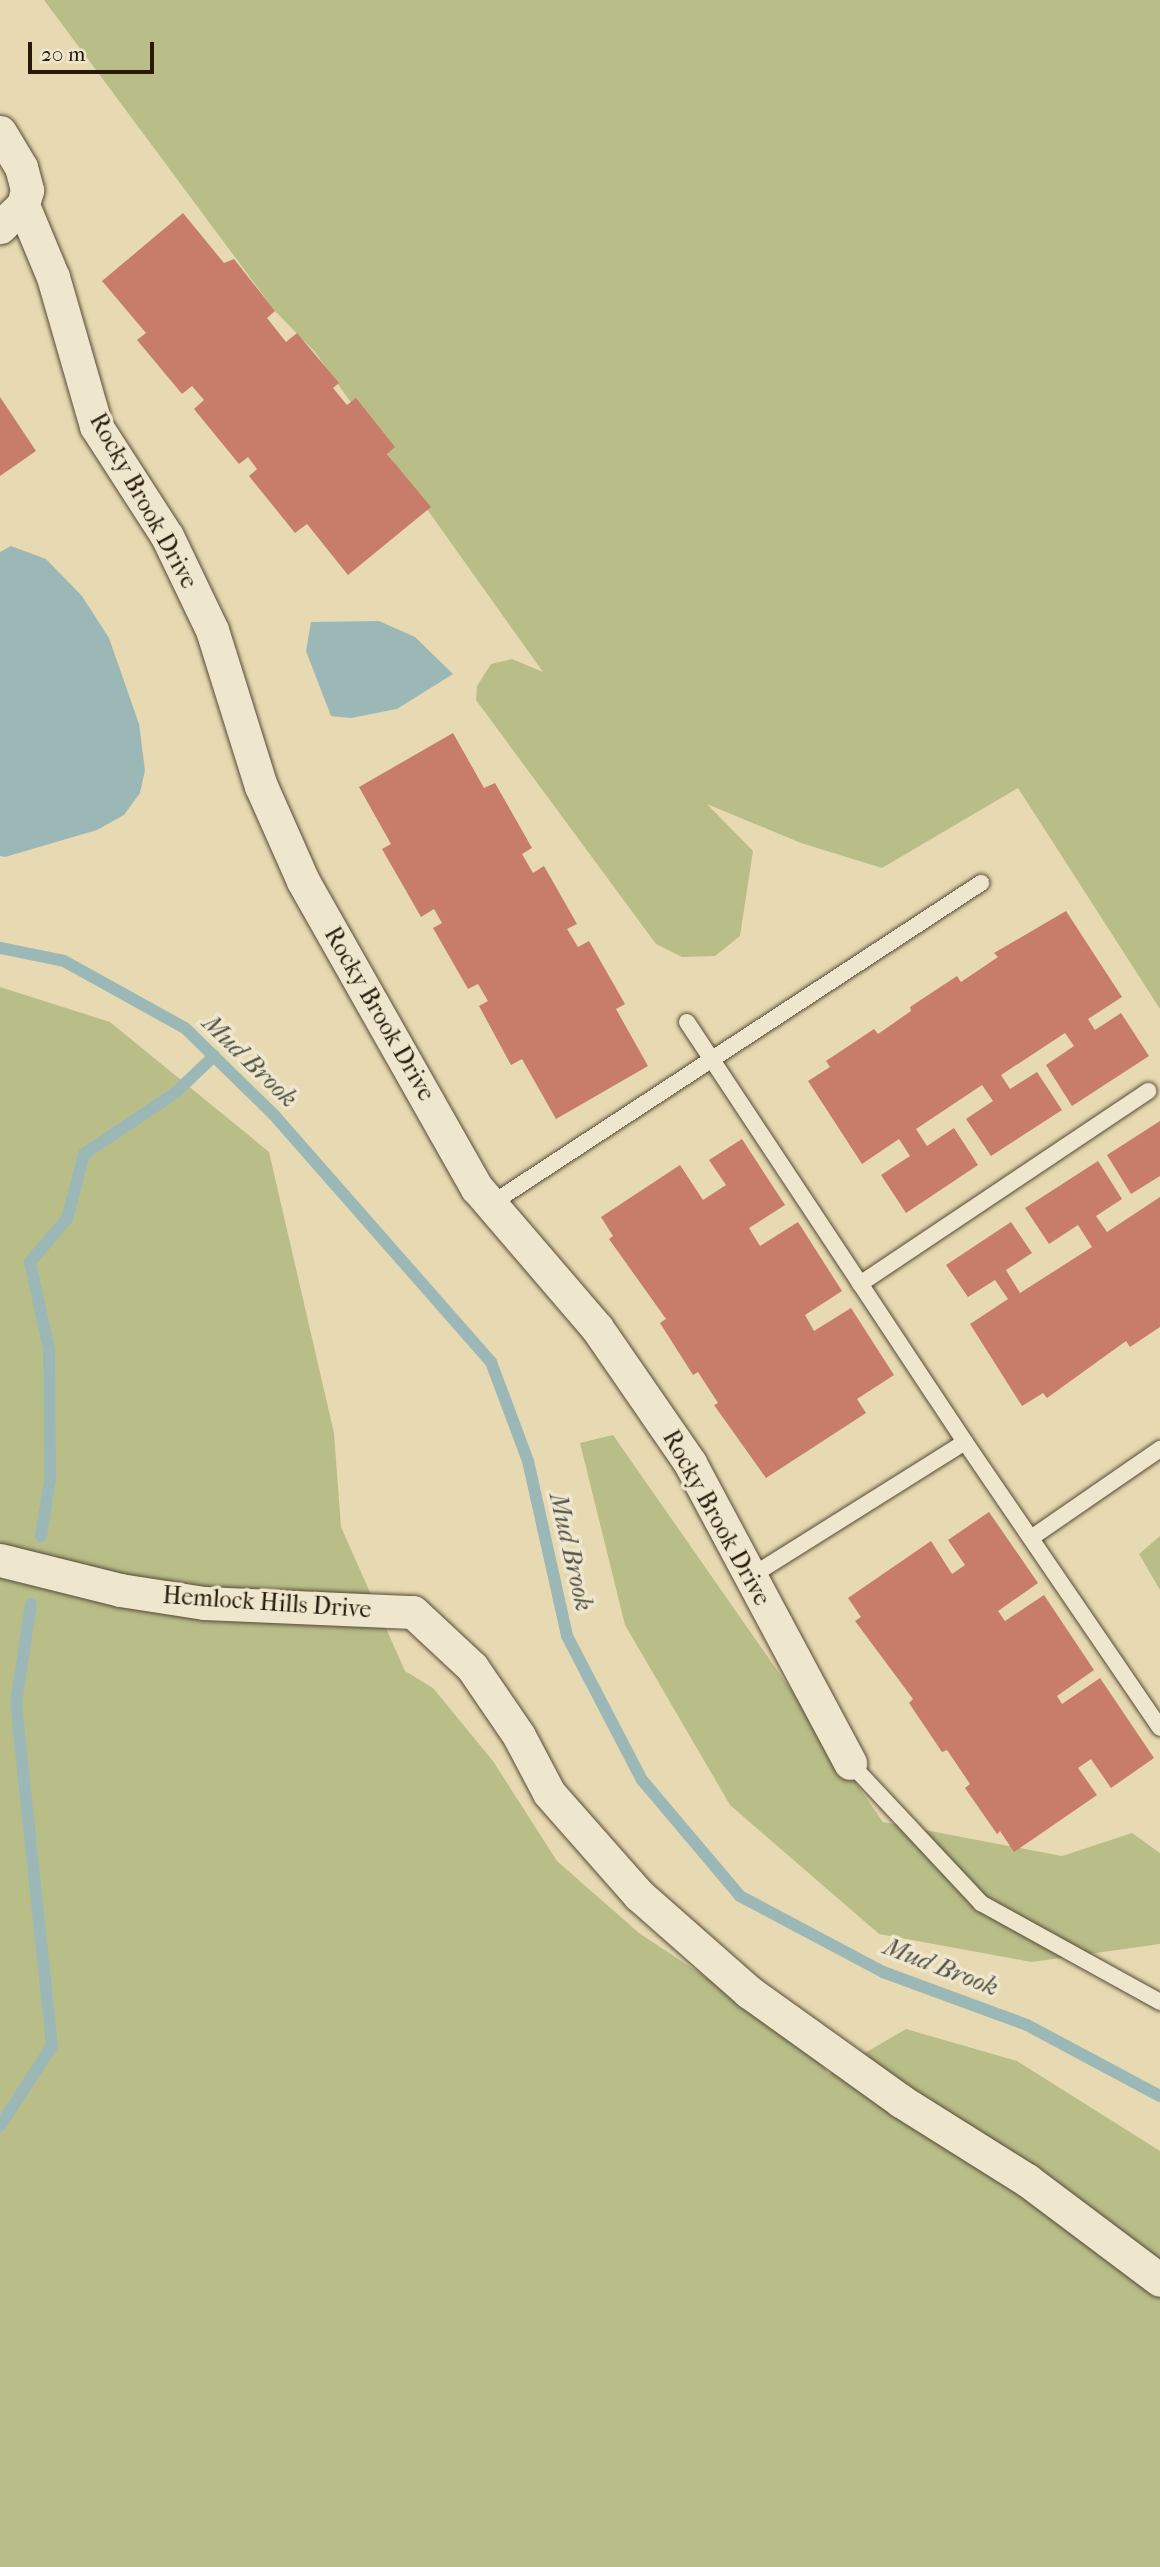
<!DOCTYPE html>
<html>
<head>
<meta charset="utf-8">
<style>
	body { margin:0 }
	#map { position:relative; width:1160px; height:2567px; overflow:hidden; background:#e7dab2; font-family:"IM FELL French Canon",serif }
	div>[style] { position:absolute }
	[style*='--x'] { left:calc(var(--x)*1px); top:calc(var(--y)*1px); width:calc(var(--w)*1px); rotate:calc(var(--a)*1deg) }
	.green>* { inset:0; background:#b9be89 }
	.water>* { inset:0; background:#9bb8b7 }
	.stream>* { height:12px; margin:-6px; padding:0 6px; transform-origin:6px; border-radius:6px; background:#9bb8b7 }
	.building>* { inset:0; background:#c77d69 }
	.roads { filter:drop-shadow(0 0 2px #574a36) drop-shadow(0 0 2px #574a36) }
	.lane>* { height:16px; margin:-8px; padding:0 8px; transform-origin:8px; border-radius:8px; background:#efe7cd }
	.street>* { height:33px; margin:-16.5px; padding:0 16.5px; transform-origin:16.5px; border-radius:16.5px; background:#efe7cd }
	span { translate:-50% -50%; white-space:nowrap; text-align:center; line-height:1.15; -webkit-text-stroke:7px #efe7cd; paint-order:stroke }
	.street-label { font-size:24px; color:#271a0d }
	.water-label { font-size:26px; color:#505148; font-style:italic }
	.scale { position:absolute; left:28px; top:42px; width:126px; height:32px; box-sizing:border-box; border:4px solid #271a0d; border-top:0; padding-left:9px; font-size:21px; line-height:24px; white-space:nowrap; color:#271a0d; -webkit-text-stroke:5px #efe7cd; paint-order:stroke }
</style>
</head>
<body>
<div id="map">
	<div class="green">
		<div style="clip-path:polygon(44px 0,1160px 0,1160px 1009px,1018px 788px,882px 868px,801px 843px,707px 804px,753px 851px,740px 936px,715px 956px,682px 957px,656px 944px,476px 700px,477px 686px,491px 664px,512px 659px,543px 672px,315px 352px,275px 311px)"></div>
		<div style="clip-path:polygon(0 987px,110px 1022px,269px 1152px,334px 1433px,341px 1527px,405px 1671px,433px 1688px,493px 1761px,557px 1861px,639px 1933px,748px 2005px,815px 2057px,829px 2074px,906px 2029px,1017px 2061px,1160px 2151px,1160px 2567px,0 2567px)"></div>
		<div style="clip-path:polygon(613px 1435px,883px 1822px,1062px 1856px,1132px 1833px,1160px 1853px,1160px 1944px,1032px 1962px,879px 1934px,730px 1805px,625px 1625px,580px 1443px)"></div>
		<div style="clip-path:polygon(1160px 1536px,1160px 1590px,1139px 1554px)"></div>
	</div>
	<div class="water">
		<div style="clip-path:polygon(11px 546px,46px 559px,82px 596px,109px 638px,139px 724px,145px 770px,140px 793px,124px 815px,97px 830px,5px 857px,0 856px,0 552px)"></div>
		<div style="clip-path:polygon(379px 621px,415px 637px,453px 674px,397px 709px,351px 718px,331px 716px,306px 651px,311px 622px)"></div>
	</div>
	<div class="stream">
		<div style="--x:0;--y:948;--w:65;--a:11.5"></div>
		<div style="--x:64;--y:961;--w:138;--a:29"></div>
		<div style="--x:185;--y:1028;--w:124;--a:44.3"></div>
		<div style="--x:274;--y:1115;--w:329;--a:48.7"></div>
		<div style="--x:491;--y:1362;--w:106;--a:69.5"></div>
		<div style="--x:528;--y:1461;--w:179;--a:77.4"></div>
		<div style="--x:567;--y:1636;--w:162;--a:62.5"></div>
		<div style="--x:642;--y:1780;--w:152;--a:49.8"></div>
		<div style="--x:740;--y:1896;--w:162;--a:28"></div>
		<div style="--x:883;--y:1972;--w:153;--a:20.2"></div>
		<div style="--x:1027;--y:2025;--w:151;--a:28.1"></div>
		<div style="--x:41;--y:1536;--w:57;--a:-80.9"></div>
		<div style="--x:50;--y:1480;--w:130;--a:-90.4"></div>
		<div style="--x:49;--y:1350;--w:90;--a:-102.2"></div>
		<div style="--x:30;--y:1262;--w:57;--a:-49.3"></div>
		<div style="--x:67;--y:1219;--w:67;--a:-75.3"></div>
		<div style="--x:84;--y:1154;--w:110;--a:-33.8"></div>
		<div style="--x:175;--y:1093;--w:54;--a:-43.5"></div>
		<div style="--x:0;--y:2126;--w:95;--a:-57"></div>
		<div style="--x:52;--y:2046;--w:345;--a:-96"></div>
		<div style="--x:16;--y:1703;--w:100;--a:-81.4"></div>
	</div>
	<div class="building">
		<div style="clip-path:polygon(183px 213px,224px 263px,234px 259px,275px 311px,267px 318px,286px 342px,297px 333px,339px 383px,333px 388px,347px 405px,356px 398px,395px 447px,387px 454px,431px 507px,348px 575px,307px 524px,295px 533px,249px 476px,257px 469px,248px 457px,239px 464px,194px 409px,204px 400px,192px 386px,182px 394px,137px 340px,146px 333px,102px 281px)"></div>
		<div style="clip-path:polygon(0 397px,36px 451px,0 476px)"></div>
		<div style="clip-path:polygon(453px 733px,484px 788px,495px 783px,532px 848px,522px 854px,533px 873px,544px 866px,577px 924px,567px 929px,578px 947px,589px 941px,625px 1004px,616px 1009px,648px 1066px,556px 1119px,522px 1059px,511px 1065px,479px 1006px,488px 1001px,478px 984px,468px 989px,433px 928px,442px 923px,434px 909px,421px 917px,382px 849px,391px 844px,359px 787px)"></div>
		<div style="clip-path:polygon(1066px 911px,1122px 997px,1088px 1019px,1095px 1030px,1121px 1013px,1149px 1056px,1072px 1106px,1046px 1065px,1074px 1046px,1065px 1033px,1001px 1075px,1010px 1089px,1037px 1072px,1062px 1110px,991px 1156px,966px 1119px,993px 1101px,982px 1085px,916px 1129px,927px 1146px,954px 1128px,978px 1165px,906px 1213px,881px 1175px,910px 1156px,899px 1139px,862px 1164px,808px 1081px,830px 1067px,826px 1061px,874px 1029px,878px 1034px,911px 1011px,910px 1007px,957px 976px,961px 982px,998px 957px,994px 953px)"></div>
		<div style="clip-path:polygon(1160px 1121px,1160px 1176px,1131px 1194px,1107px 1155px)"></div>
		<div style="clip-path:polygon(742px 1139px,785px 1205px,749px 1228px,760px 1246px,798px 1222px,842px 1291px,805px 1315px,814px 1331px,851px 1308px,894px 1375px,857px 1399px,866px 1413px,766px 1478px,714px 1405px,718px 1403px,698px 1372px,693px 1375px,660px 1323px,666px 1319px,609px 1239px,613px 1236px,601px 1217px,680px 1165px,703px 1200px,726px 1185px,709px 1160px)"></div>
		<div style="clip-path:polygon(1098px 1161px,1122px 1199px,1096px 1216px,1107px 1232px,1160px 1197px,1160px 1327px,1130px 1347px,1126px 1341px,1047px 1398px,1043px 1393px,1022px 1406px,970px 1324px,1008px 1299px,995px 1280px,968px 1297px,946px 1265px,1011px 1222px,1032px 1253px,1006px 1270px,1020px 1293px,1092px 1247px,1078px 1225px,1049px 1244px,1025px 1208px)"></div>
		<div style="clip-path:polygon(989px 1512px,1038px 1583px,998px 1611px,1005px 1621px,1044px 1595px,1094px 1670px,1057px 1696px,1062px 1704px,1100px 1678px,1154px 1758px,1111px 1788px,1091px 1759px,1078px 1768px,1097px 1795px,1014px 1852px,1000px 1831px,997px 1834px,965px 1788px,970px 1784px,947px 1750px,942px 1752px,909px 1703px,913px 1699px,855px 1621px,861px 1617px,848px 1598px,931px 1541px,952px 1574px,965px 1565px,948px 1540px)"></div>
	</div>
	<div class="roads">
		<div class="lane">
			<div style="--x:687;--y:1022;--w:504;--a:56.5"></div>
			<div style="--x:965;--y:1442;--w:254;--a:147.9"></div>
			<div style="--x:491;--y:1204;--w:586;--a:-33.23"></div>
			<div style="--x:860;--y:1284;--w:347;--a:-33.8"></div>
			<div style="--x:965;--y:1442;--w:346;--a:55.7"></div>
			<div style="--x:1031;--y:1538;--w:157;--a:-34.6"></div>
			<div style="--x:850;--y:1763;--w:192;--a:46.9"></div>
			<div style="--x:981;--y:1903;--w:205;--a:28.9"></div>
		</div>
		<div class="street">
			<div style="--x:0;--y:132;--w:41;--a:59"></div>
			<div style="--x:21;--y:167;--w:24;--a:75"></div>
			<div style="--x:27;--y:190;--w:16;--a:105"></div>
			<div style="--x:23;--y:205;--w:32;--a:136"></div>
			<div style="--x:23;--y:205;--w:78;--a:67.4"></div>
			<div style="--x:53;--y:277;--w:155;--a:73.9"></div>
			<div style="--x:96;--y:426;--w:131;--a:57.2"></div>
			<div style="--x:167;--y:536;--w:104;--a:64.4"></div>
			<div style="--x:212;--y:630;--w:164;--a:72.6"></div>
			<div style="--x:261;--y:786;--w:104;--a:66.1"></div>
			<div style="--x:303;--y:881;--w:353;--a:60.5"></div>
			<div style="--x:477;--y:1188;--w:184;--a:49.4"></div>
			<div style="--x:597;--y:1328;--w:164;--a:55.4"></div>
			<div style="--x:690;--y:1463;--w:340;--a:61.9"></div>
			<div style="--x:0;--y:1560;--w:124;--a:14"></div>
			<div style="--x:120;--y:1590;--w:85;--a:8.8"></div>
			<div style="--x:204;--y:1603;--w:209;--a:2.5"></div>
			<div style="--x:413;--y:1612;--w:81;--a:43"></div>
			<div style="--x:472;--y:1667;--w:83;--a:55.7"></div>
			<div style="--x:519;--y:1736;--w:64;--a:62.2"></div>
			<div style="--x:549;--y:1793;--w:136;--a:48.6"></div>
			<div style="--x:639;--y:1895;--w:147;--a:41.4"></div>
			<div style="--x:749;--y:1992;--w:187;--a:35.6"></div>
			<div style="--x:901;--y:2101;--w:149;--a:32.1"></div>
			<div style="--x:1027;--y:2180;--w:166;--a:36.9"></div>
		</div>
	</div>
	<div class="street-label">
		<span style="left:143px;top:501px;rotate:61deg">Rocky Brook Drive</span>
		<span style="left:379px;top:1014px;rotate:60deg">Rocky Brook Drive</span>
		<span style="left:716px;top:1518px;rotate:61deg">Rocky Brook Drive</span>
		<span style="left:267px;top:1603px;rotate:4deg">Hemlock Hills Drive</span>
	</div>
	<div class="water-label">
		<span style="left:250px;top:1061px;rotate:44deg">Mud Brook</span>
		<span style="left:571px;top:1552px;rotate:77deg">Mud Brook</span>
		<span style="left:941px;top:1967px;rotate:21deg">Mud Brook</span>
	</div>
	<div class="scale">20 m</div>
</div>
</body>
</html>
